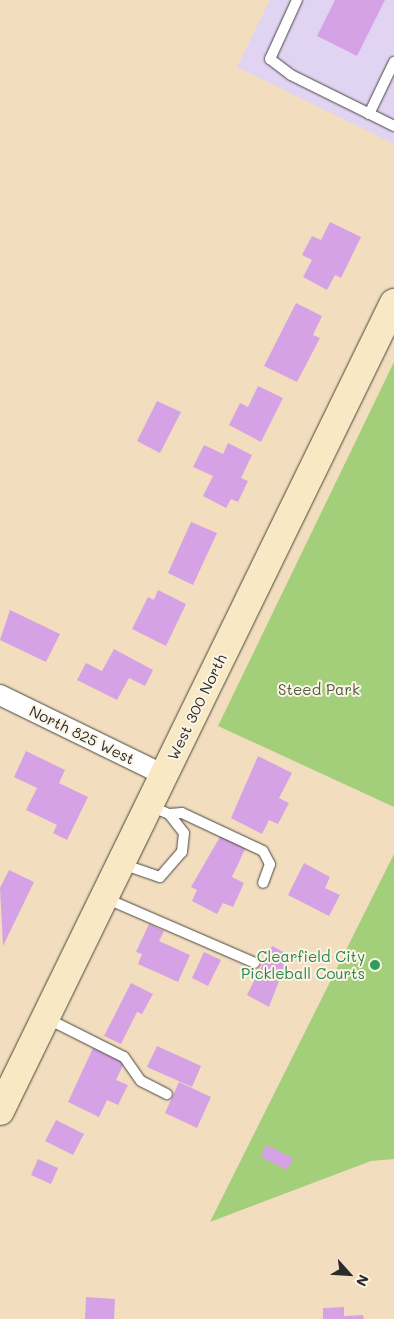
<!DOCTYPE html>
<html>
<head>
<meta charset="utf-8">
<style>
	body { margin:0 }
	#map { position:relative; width:394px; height:1319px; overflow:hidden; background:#f2ddbe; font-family:Mali,sans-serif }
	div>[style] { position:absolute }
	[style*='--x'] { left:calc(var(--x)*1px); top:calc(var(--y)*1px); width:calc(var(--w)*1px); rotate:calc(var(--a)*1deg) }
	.built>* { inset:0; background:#e1d4f3 }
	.green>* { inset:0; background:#a3cf7b }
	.building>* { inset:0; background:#d5a3e5 }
	.roads { filter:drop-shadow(0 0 1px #494641) drop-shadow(0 0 1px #494641) }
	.lane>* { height:10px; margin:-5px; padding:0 5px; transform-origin:5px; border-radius:5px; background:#fff }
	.street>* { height:20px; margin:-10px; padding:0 10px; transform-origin:10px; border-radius:10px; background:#fff }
	.secondary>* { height:28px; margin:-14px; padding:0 14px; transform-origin:14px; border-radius:14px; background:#f8e8c3 }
	.dots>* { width:14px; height:14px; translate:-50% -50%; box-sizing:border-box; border:2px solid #fcf5e5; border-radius:50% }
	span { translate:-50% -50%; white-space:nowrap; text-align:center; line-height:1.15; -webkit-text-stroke:4px #fcf5e5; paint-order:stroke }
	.park-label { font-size:15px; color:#4f5c43 }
	.street-label { font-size:15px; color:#2b2b2b }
	.leisure-label { font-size:15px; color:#27864d }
	.right { translate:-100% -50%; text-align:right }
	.north { position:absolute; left:324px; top:1249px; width:50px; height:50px; -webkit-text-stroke:4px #fcf5e5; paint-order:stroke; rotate:116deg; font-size:14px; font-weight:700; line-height:20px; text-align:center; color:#2b2b2b }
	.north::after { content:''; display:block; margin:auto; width:18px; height:22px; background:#2b2b2b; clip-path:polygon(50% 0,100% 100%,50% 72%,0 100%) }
</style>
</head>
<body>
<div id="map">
	<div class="built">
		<div style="clip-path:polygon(270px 0,394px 0,394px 144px,237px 67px)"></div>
	</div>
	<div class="green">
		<div style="clip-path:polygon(394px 362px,394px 807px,218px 726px)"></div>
		<div style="clip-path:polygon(394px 854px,394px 1159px,371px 1161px,210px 1222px)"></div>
	</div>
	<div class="building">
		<div style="clip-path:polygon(335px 0,385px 0,357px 56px,317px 36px)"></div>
		<div style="clip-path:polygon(330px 222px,361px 237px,341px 278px,335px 275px,327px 290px,303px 277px,312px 260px,302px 255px,312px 236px,321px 240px)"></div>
		<div style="clip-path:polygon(296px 303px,322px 316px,313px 335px,320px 338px,297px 382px,264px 366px)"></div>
		<div style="clip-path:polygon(258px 386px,283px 398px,261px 442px,229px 425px,240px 403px,248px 407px)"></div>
		<div style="clip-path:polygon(157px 401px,181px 412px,160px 453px,137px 441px)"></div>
		<div style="clip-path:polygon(228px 443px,252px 455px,241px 478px,248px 481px,238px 502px,231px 499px,226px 508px,203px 496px,213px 476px,193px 467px,204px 445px,223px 454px)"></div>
		<div style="clip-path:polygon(191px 522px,217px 533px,193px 585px,168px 573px)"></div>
		<div style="clip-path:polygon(158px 590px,186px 604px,166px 646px,132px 629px,148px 597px,154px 600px)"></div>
		<div style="clip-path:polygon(10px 610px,60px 634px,46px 662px,0 640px)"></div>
		<div style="clip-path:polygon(114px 649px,153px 670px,145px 686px,129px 678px,117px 700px,77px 680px,86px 663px,102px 671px)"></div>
		<div style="clip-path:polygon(26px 751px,65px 770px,59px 783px,88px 797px,67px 840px,53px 833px,57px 825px,26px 810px,37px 788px,14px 777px)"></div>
		<div style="clip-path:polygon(258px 756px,292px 773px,279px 798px,289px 803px,278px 824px,269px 820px,262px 834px,231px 818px)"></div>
		<div style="clip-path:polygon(221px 835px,246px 847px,232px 877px,244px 883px,233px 907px,223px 903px,217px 914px,192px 901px,197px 890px,191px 887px)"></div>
		<div style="clip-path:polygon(304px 863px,330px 877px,325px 888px,340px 895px,329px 916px,288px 895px)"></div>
		<div style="clip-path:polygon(9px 870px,34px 882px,3px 946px,0 888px)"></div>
		<div style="clip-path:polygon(149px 924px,164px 931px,159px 941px,190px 955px,178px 982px,138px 964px,142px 954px,136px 952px)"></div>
		<div style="clip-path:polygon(272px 946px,289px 955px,269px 1007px,247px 995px)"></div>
		<div style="clip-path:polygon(204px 952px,221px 960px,208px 986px,192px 978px)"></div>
		<div style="clip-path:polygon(131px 983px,153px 994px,142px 1014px,137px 1012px,121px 1044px,104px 1036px)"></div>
		<div style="clip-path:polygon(157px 1046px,201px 1066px,192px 1087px,147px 1067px)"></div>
		<div style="clip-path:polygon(93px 1048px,124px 1063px,116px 1080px,128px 1085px,118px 1105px,107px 1100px,99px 1117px,68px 1102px)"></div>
		<div style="clip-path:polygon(179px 1082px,211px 1097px,197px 1128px,165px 1113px)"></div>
		<div style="clip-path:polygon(56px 1120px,84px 1134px,73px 1155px,45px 1141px)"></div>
		<div style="clip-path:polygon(266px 1145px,293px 1158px,287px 1170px,261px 1157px)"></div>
		<div style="clip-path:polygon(38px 1159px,58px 1168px,51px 1184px,31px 1175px)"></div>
		<div style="clip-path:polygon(86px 1297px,115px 1299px,114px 1319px,85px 1319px)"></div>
		<div style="clip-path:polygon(344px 1307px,344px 1316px,363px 1315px,364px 1319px,323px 1319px,323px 1308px)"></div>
	</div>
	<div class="roads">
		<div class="lane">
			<div style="--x:297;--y:0;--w:65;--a:114.6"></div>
			<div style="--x:270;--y:59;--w:26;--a:37"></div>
			<div style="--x:291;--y:75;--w:115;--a:26.3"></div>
			<div style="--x:369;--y:114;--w:58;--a:-64.3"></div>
			<div style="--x:169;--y:814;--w:13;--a:-4"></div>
			<div style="--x:182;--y:813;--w:89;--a:25.1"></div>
			<div style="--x:263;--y:851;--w:15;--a:62"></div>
			<div style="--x:270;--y:864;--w:20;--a:110"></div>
			<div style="--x:122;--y:864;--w:40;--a:18.9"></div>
			<div style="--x:160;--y:877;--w:33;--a:-49"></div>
			<div style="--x:182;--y:852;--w:19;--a:-84"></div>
			<div style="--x:184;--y:833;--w:24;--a:-128"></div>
			<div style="--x:169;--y:814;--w:21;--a:-157"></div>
			<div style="--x:105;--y:898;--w:163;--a:23.4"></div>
			<div style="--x:46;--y:1018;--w:87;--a:26.6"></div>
			<div style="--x:124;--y:1057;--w:29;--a:55"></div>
			<div style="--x:141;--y:1081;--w:29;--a:27"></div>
		</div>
		<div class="street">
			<div style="--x:0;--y:695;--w:182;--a:26"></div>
		</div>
		<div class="secondary">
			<div style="--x:0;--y:1111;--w:899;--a:-64.01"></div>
		</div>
	</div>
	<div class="dots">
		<div style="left:375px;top:965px;background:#2e9e5b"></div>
	</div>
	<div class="park-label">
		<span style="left:319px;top:690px">Steed Park</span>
	</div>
	<div class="street-label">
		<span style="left:197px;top:707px;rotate:-64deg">West 300 North</span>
		<span style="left:82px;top:735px;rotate:26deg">North 825 West</span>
	</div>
	<div class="leisure-label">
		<span class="right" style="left:365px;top:965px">Clearfield City<br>Pickleball Courts</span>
	</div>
	<div class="north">N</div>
</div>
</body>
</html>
